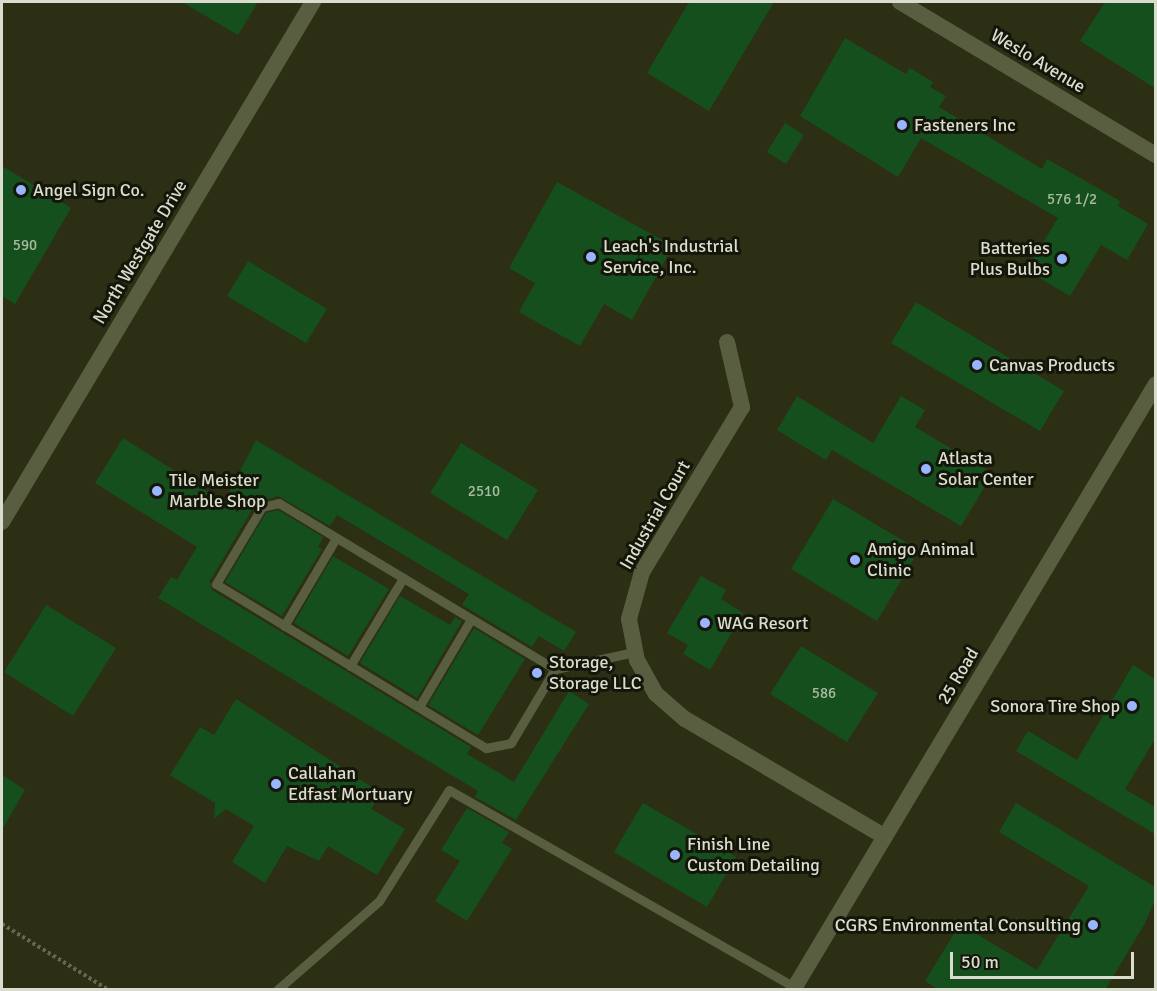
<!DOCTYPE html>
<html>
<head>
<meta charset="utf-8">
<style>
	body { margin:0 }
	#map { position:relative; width:1157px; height:991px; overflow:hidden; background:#2c2f14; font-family:Signika,sans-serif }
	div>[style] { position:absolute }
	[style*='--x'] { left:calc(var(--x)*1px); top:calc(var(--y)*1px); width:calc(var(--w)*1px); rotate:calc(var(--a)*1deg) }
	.building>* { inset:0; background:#164f1e }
	.path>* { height:4px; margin-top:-2px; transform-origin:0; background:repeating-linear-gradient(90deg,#656851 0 3px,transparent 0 6px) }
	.service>* { height:9px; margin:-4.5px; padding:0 4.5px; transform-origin:4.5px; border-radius:4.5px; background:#5a5e41 }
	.minor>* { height:16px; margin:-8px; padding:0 8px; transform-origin:8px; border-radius:8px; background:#5a5e41 }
	.secondary>* { height:16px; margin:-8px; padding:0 8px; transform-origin:8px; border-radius:8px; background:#5a5e41 }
	.dots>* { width:16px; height:16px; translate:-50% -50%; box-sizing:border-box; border:3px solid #14160a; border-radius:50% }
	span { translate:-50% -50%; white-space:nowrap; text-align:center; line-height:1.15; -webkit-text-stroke:6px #14160a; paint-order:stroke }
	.number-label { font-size:15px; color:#a9baa1 }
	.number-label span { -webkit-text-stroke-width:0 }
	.street-label { font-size:18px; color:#daddcd }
	.poi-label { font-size:18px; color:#daddcd }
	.left { translate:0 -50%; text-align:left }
	.right { translate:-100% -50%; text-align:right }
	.frame { position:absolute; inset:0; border:3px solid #daddcd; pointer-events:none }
	.scale { position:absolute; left:950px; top:952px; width:184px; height:27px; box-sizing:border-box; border:3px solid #daddcd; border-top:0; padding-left:8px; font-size:18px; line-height:21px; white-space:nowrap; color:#daddcd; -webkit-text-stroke:4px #14160a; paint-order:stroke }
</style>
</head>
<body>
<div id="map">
	<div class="building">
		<div style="clip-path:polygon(182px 2px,258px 2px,238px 35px)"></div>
		<div style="clip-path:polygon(689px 2px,774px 2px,709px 111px,647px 73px)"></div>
		<div style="clip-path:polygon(1105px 2px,1155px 2px,1155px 88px,1080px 41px)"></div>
		<div style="clip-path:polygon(845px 38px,906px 74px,910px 68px,933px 82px,930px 87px,946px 96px,939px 107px,1042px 169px,1047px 159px,1120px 201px,1118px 206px,1148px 224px,1127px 260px,1101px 245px,1070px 296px,1026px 270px,1058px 218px,921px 138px,898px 177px,800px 116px)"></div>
		<div style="clip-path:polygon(785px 123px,804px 135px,786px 164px,767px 152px)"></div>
		<div style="clip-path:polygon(2px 166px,71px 208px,15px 304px,2px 296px)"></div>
		<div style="clip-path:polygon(557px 182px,673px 246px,632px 320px,604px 304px,580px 346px,519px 312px,535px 283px,509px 268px)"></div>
		<div style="clip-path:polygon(248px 261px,327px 309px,306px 343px,227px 296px)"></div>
		<div style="clip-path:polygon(916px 302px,1064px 391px,1040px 431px,891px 343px)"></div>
		<div style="clip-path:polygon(797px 396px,873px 443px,901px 396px,925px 410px,915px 427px,993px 473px,961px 526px,832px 450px,826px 460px,777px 430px)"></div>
		<div style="clip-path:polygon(123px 438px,224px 502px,256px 440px,576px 632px,564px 651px,539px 636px,532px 647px,462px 605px,469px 594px,337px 515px,330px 526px,278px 496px,256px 503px,210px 581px,212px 590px,471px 747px,467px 754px,514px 782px,569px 691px,589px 704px,516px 820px,475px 797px,478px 791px,158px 598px,171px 577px,177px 580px,197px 547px,95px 483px)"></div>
		<div style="clip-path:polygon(461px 443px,538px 490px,507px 540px,430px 493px)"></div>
		<div style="clip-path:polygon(833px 499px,919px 550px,877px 621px,791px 569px)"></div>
		<div style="clip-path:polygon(278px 510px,323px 537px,318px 547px,322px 549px,282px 616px,225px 582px,266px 513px)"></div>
		<div style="clip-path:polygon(333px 556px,389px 589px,348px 656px,294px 623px)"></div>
		<div style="clip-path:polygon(701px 576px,726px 590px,721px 599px,743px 613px,710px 670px,683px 654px,688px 645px,667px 633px)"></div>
		<div style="clip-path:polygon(400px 596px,450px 625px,455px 617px,462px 621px,417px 698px,360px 663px)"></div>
		<div style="clip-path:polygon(46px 605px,116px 648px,73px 716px,4px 672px)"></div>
		<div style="clip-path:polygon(474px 628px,525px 659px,478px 735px,428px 705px)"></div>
		<div style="clip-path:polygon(801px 646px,878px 693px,847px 742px,770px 694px)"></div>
		<div style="clip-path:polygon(1133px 665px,1155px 679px,1155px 739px,1125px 789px,1155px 807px,1155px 834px,1016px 751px,1028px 731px,1077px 760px)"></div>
		<div style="clip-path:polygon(236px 699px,381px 793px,371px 809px,405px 829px,377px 875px,328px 846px,319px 861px,287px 846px,265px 883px,232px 862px,254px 826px,226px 809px,214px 819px,215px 803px,170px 775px,200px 727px,214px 735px)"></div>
		<div style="clip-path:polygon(2px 775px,25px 790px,2px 830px)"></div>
		<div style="clip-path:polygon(643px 803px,736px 857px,707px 907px,614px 852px)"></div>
		<div style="clip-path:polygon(1016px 803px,1155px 887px,1155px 900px,1145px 923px,1105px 990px,939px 990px,925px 981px,960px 924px,1037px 970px,1089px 886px,999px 832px)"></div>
		<div style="clip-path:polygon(467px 808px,509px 832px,502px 843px,512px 849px,467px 921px,435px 901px,460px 861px,441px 850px)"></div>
	</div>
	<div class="path">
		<div style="--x:2;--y:924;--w:126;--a:31.7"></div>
	</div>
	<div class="service">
		<div style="--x:284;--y:626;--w:102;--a:-59.4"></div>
		<div style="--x:350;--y:666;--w:103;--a:-58.9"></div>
		<div style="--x:555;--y:669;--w:322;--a:-149"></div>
		<div style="--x:279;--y:503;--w:17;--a:167"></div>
		<div style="--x:262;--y:507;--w:90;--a:120.9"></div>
		<div style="--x:216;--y:584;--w:316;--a:31.3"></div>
		<div style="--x:486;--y:748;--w:25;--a:-11"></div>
		<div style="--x:511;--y:743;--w:86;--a:-59.3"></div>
		<div style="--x:555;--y:669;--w:81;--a:-12.1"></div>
		<div style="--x:419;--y:707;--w:102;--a:-59.4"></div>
		<div style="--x:277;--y:990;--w:135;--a:-41.1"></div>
		<div style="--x:379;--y:901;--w:131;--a:-57.8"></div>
		<div style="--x:449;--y:790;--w:397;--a:29.7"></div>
	</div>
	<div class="minor">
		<div style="--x:900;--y:2;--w:298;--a:30.9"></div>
		<div style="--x:727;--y:342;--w:67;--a:77"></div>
		<div style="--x:742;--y:407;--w:193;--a:121.2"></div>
		<div style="--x:642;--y:572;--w:49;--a:105.5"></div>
		<div style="--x:629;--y:619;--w:42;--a:79"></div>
		<div style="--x:637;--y:660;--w:39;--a:61"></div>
		<div style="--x:656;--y:694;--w:38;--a:41"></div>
		<div style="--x:685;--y:719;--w:232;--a:30.5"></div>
		<div style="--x:2;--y:522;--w:606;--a:-59.12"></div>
	</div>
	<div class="secondary">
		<div style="--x:793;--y:990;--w:706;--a:-59.08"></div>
	</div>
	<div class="dots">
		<div style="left:902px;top:125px;background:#98b5fd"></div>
		<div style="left:21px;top:190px;background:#98b5fd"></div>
		<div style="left:591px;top:257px;background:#98b5fd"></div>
		<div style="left:1062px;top:259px;background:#98b5fd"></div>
		<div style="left:977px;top:365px;background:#98b5fd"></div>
		<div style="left:926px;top:469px;background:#98b5fd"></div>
		<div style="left:157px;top:491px;background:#98b5fd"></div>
		<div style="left:855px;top:560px;background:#98b5fd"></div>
		<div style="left:705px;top:623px;background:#98b5fd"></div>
		<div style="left:537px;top:673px;background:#98b5fd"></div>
		<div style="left:1132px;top:706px;background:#98b5fd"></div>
		<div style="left:276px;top:784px;background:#98b5fd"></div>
		<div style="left:675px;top:855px;background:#98b5fd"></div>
		<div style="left:1093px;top:925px;background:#98b5fd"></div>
	</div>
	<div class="number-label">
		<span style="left:1072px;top:200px">576 1/2</span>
		<span style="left:25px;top:246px">590</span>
		<span style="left:484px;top:492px">2510</span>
		<span style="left:824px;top:694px">586</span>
	</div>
	<div class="street-label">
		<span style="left:1038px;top:61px;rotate:31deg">Weslo Avenue</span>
		<span style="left:140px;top:252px;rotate:-59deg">North Westgate Drive</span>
		<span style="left:655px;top:515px;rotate:-60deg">Industrial Court</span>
		<span style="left:958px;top:676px;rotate:-59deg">25 Road</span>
	</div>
	<div class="poi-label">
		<span class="left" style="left:914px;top:125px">Fasteners Inc</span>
		<span class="left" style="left:33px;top:190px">Angel Sign Co.</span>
		<span class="left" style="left:603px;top:257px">Leach's Industrial<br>Service, Inc.</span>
		<span class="right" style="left:1050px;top:259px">Batteries<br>Plus Bulbs</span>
		<span class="left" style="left:989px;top:365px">Canvas Products</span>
		<span class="left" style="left:938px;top:469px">Atlasta<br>Solar Center</span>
		<span class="left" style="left:169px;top:491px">Tile Meister<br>Marble Shop</span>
		<span class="left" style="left:867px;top:560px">Amigo Animal<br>Clinic</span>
		<span class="left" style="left:717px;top:623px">WAG Resort</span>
		<span class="left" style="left:549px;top:673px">Storage,<br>Storage LLC</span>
		<span class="right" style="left:1120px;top:706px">Sonora Tire Shop</span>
		<span class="left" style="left:288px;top:784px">Callahan<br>Edfast Mortuary</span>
		<span class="left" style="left:687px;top:855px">Finish Line<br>Custom Detailing</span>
		<span class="right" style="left:1081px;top:925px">CGRS Environmental Consulting</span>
	</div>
	<div class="frame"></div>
	<div class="scale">50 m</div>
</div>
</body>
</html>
